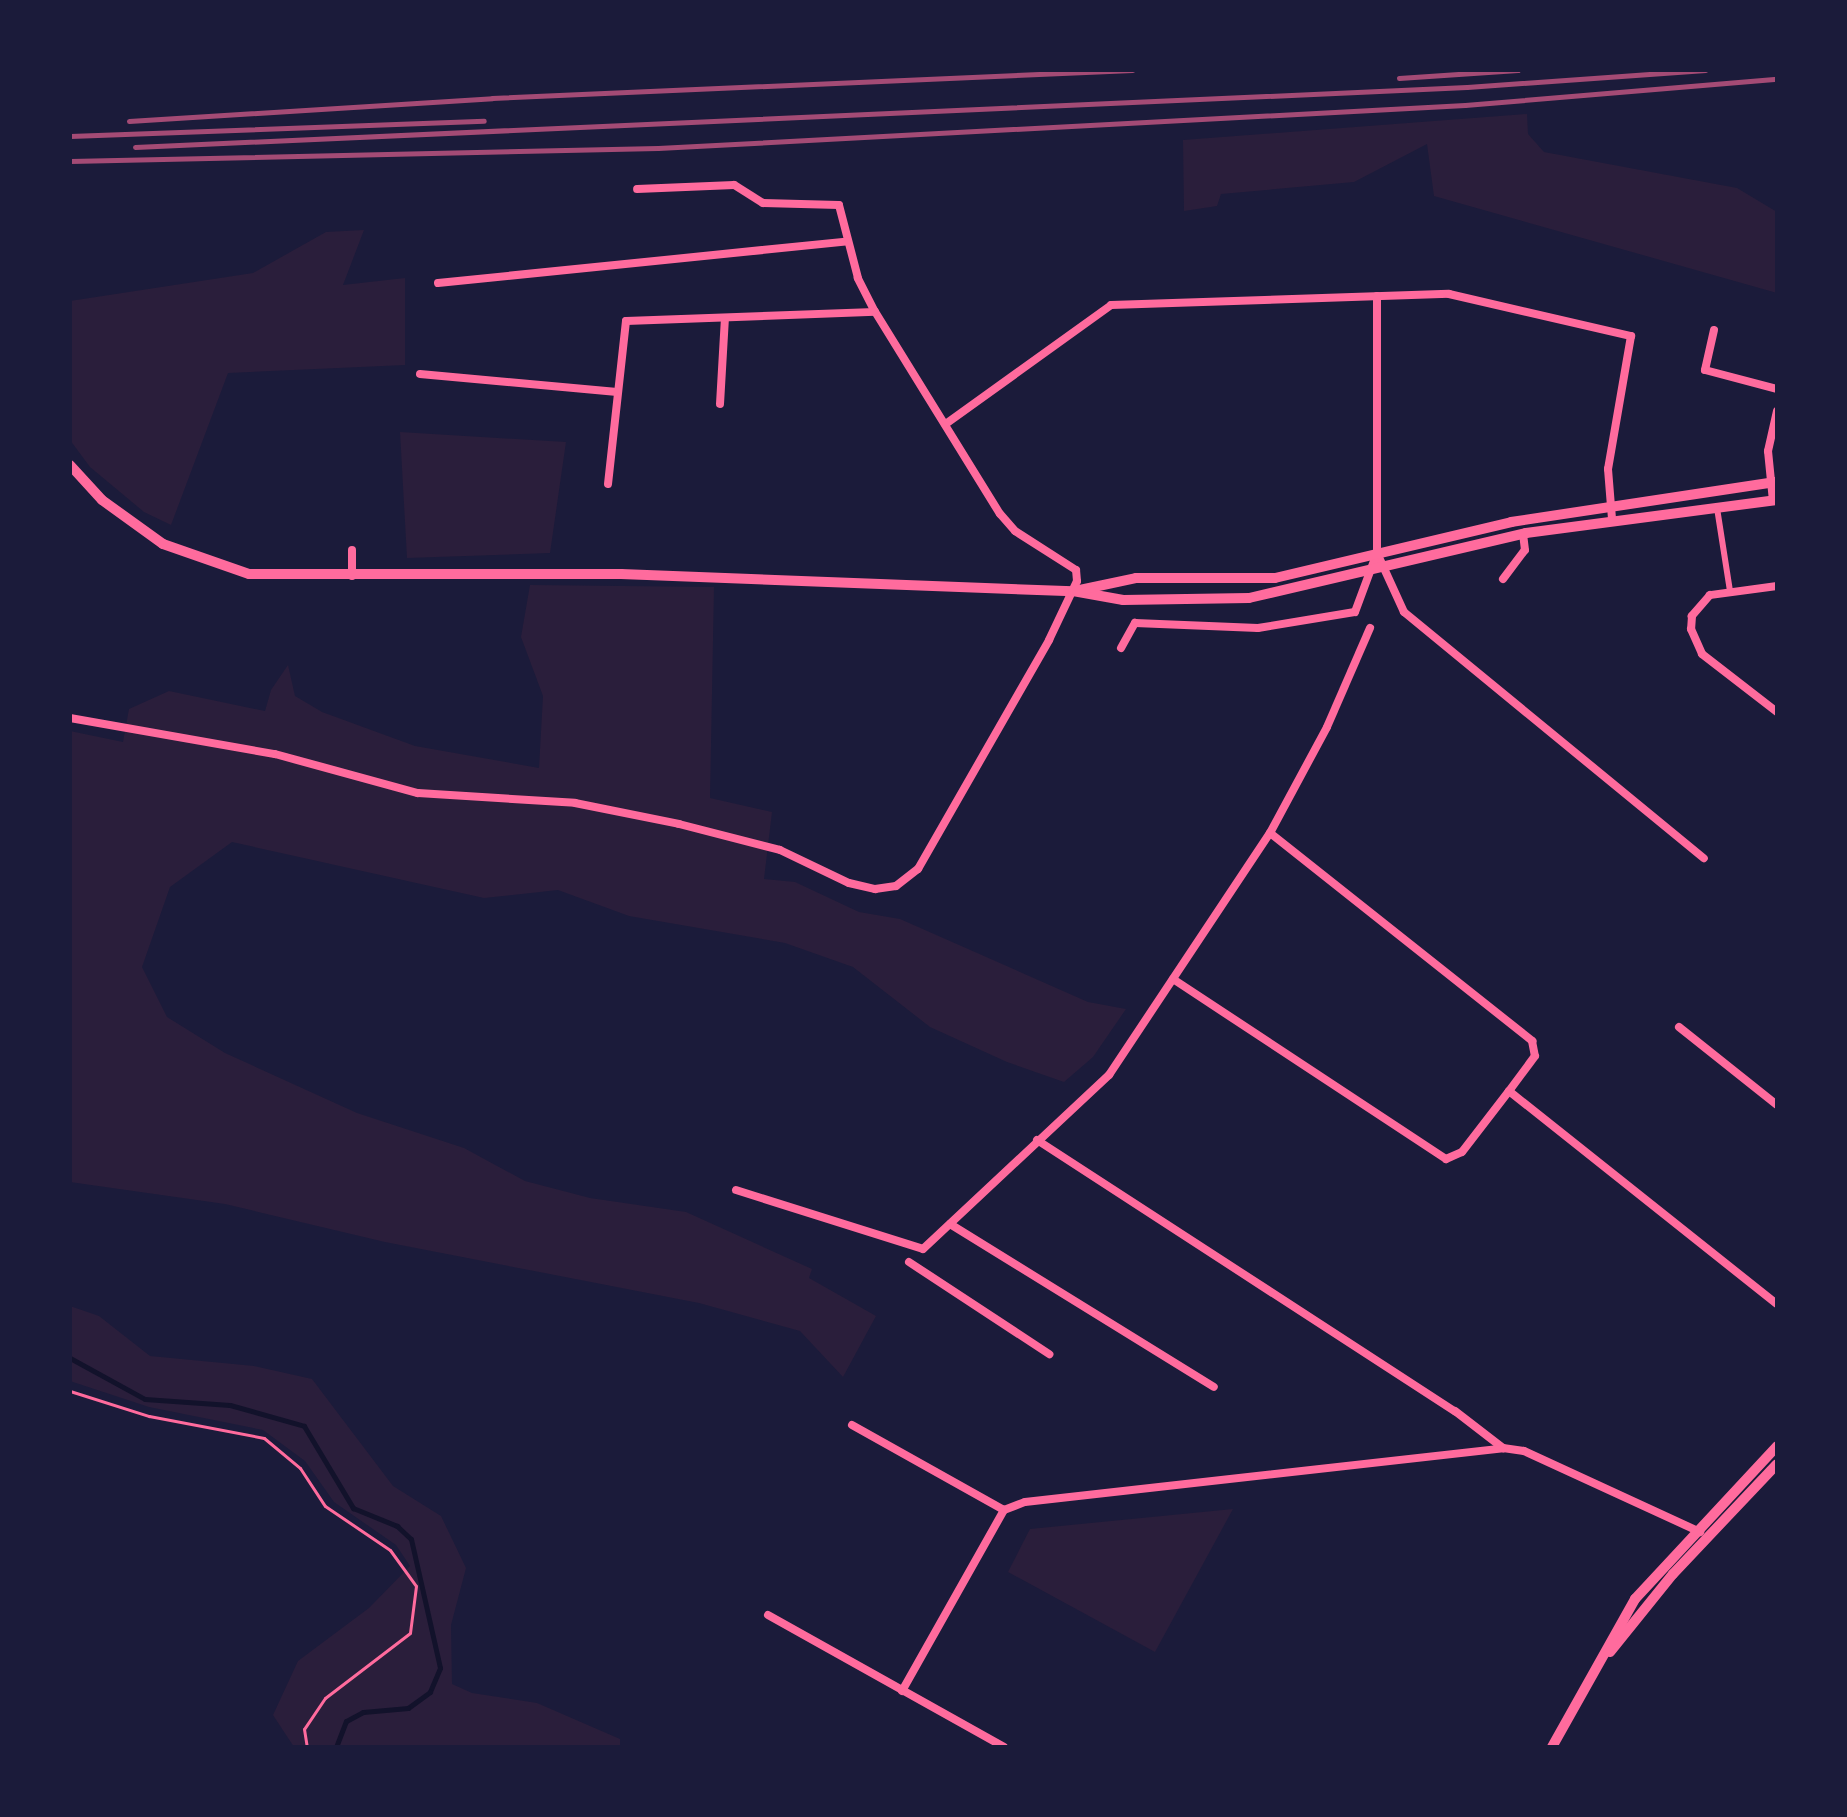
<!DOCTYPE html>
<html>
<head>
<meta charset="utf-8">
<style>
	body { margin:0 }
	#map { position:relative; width:1847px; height:1817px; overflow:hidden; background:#1b1b3a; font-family:Inter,sans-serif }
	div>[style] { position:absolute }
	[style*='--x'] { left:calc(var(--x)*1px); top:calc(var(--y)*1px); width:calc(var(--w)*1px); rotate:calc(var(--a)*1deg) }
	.green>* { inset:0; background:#2a1e3b }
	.stream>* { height:5px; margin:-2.5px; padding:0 2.5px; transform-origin:2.5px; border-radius:2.5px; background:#12122b }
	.path>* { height:3px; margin:-1.5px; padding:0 1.5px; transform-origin:1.5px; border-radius:1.5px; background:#ff6b9d }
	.pedestrian>* { height:6px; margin:-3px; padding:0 3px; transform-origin:3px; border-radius:3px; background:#ff6b9d }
	.minor>* { height:8px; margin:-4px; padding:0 4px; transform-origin:4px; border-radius:4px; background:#ff6b9d }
	.tertiary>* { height:10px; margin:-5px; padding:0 5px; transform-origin:5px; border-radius:5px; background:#ff6b9d }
	.rail>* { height:5px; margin:-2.5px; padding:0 2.5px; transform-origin:2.5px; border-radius:2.5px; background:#a44b75 }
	span { translate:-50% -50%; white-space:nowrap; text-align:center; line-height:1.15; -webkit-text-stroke:6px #1b1b3a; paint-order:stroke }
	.frame { position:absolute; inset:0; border:72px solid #1b1b3a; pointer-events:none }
</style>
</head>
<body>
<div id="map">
	<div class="green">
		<div style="clip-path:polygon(1527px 114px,1528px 134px,1544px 152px,1737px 188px,1777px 212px,1777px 293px,1434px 196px,1427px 144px,1354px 182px,1221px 194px,1217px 206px,1184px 211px,1183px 140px)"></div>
		<div style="clip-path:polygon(364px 230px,343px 285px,405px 278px,405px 365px,228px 373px,171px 525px,144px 512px,90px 467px,70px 440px,70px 301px,253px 273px,326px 232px)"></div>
		<div style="clip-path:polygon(400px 432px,566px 442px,550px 553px,407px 558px)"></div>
		<div style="clip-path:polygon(530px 585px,714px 587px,710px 798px,772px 812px,764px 879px,795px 882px,859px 912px,900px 919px,1088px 1002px,1126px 1009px,1093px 1057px,1064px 1082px,1007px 1062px,930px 1027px,853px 967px,785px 943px,629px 916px,558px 890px,484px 898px,232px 842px,170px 887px,142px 967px,167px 1017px,225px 1053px,357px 1113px,464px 1148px,525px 1181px,590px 1198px,686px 1212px,812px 1269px,809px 1278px,876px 1316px,843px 1377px,800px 1331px,699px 1303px,385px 1242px,225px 1204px,70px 1182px,70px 731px,123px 742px,129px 709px,169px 691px,265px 711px,271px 690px,288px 665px,295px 696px,322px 712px,415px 746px,539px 768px,543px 696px,521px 637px)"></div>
		<div style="clip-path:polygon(70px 1306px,99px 1316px,150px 1356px,254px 1366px,312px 1379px,393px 1486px,441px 1516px,466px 1568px,451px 1625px,452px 1684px,472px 1693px,537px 1703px,620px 1739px,620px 1747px,294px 1747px,273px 1715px,298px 1661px,369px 1608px,410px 1566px,396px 1545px,334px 1502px,305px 1461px,263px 1430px,149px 1407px,70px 1381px)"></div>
		<div style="clip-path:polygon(1233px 1509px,1155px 1652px,1008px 1572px,1030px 1529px)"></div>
	</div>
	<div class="stream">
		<div style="--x:70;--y:1358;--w:85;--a:28.7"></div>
		<div style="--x:145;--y:1399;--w:85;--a:4"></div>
		<div style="--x:230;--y:1405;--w:77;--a:15.8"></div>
		<div style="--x:304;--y:1426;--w:96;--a:59.1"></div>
		<div style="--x:353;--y:1508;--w:48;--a:22.2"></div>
		<div style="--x:397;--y:1526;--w:19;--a:43"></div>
		<div style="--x:411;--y:1539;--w:132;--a:77.3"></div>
		<div style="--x:440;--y:1668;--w:26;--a:113"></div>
		<div style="--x:430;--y:1692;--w:27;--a:144"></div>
		<div style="--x:408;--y:1708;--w:45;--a:174.9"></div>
		<div style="--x:363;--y:1712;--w:19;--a:152"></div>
		<div style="--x:346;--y:1721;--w:28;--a:111"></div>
	</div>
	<div class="path">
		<div style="--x:70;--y:1391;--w:83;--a:17.6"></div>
		<div style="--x:149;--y:1416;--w:117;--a:10.8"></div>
		<div style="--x:264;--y:1438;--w:47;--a:39.8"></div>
		<div style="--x:300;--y:1468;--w:45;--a:56.7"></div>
		<div style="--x:325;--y:1506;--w:78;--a:34.1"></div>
		<div style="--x:390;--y:1550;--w:44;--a:54.2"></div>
		<div style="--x:416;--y:1586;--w:47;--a:97.3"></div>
		<div style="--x:410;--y:1633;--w:107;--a:142.6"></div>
		<div style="--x:325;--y:1698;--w:37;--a:124"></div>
		<div style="--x:304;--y:1729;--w:18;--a:81"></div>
	</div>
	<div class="pedestrian">
		<div style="--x:1717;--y:508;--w:84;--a:81.1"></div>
	</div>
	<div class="minor">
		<div style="--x:438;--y:283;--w:412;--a:-5.8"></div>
		<div style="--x:1714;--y:330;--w:41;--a:102.7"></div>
		<div style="--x:1705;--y:370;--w:74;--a:14.8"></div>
		<div style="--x:420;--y:374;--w:198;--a:5.2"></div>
		<div style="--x:720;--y:404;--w:86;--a:-86.7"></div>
		<div style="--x:947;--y:423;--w:202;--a:-35.7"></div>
		<div style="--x:1111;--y:305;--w:338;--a:-1.9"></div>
		<div style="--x:1449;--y:294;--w:187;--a:13"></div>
		<div style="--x:1631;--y:336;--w:135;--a:99.8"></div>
		<div style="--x:1608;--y:469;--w:50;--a:85.4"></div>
		<div style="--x:608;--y:484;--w:164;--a:-83.7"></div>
		<div style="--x:626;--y:321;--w:249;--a:-2.1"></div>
		<div style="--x:1773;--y:501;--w:50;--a:-95.7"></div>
		<div style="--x:1768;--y:451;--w:41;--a:-77.3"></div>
		<div style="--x:352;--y:550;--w:26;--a:90"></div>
		<div style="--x:1377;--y:553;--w:65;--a:65.4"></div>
		<div style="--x:1404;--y:612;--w:388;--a:39.4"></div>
		<div style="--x:1503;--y:579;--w:36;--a:-53"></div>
		<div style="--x:1525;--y:550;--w:17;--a:-97"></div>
		<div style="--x:1777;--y:586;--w:68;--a:172.3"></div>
		<div style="--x:1710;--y:595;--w:28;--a:131"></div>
		<div style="--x:1692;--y:616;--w:13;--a:94"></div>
		<div style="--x:1691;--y:629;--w:27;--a:66"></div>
		<div style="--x:1702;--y:654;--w:95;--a:37.7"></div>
		<div style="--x:1121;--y:648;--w:29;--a:-61"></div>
		<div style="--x:1135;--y:623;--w:123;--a:2.3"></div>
		<div style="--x:1258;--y:628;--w:98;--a:-9.4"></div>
		<div style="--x:1355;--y:612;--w:63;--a:-69.6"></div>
		<div style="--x:1377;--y:553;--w:257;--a:-90"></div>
		<div style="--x:70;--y:718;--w:208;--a:10"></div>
		<div style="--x:275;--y:754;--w:148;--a:15.3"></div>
		<div style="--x:418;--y:793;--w:157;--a:3.6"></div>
		<div style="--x:575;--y:803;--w:106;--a:11.4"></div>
		<div style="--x:679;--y:824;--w:104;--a:14.4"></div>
		<div style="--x:780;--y:850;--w:76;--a:25.6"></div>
		<div style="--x:849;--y:883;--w:27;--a:13"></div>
		<div style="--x:875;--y:889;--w:21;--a:-8"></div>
		<div style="--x:896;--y:886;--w:28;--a:-38"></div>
		<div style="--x:918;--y:869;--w:264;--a:-60.2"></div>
		<div style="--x:1049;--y:640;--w:65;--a:-64.6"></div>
		<div style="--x:1077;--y:581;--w:11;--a:-95"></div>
		<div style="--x:1076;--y:570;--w:72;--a:-147.4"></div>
		<div style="--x:1015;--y:531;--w:23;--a:-131"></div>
		<div style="--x:1000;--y:514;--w:238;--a:-121.7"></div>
		<div style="--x:875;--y:312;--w:38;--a:-117"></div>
		<div style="--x:858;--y:278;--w:75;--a:-104.6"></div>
		<div style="--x:839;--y:205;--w:76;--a:-178.5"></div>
		<div style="--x:763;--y:203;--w:34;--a:-148"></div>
		<div style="--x:734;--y:185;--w:97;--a:177.6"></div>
		<div style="--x:1270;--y:833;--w:335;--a:38.4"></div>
		<div style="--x:1532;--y:1041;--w:15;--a:79"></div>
		<div style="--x:1535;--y:1056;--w:44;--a:126.6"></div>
		<div style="--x:1509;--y:1091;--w:342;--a:38.5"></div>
		<div style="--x:1173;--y:979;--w:327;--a:33.4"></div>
		<div style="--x:1446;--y:1159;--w:17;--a:-24"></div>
		<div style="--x:1462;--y:1152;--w:77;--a:-52.4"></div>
		<div style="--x:1679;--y:1027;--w:125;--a:38.5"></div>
		<div style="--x:1037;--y:1140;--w:498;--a:33"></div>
		<div style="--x:1455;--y:1411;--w:61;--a:37.6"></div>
		<div style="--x:1503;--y:1448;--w:21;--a:8"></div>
		<div style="--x:1524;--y:1451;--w:194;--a:24.7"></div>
		<div style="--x:736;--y:1190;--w:196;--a:17.5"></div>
		<div style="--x:923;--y:1249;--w:255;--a:-43.1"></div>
		<div style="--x:1109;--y:1075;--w:291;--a:-56.4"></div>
		<div style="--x:1270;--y:833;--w:120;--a:-61.7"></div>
		<div style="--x:1327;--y:727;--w:108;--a:-66.5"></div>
		<div style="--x:950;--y:1224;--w:310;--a:31.7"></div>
		<div style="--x:909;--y:1262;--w:168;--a:33.3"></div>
		<div style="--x:852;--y:1425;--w:174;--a:29.2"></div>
		<div style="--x:1004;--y:1510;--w:22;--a:-21"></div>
		<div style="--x:1025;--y:1502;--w:481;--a:-6.4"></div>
		<div style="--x:768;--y:1615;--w:270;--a:29.2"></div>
		<div style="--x:902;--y:1691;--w:208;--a:-60.6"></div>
	</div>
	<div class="tertiary">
		<div style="--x:70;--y:465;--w:47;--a:47.6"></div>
		<div style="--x:102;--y:500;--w:75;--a:35.8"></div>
		<div style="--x:163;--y:544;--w:91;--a:19.2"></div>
		<div style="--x:249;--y:574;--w:372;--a:0"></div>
		<div style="--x:621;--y:574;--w:452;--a:2.2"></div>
		<div style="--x:1073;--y:591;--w:51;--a:10.2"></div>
		<div style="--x:1123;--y:600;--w:126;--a:-0.9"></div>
		<div style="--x:1249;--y:598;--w:285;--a:-13.2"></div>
		<div style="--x:1526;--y:533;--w:253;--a:-7.5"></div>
		<div style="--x:1075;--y:591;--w:62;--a:-12"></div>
		<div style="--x:1136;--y:578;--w:139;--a:0"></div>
		<div style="--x:1275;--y:578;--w:243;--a:-13.3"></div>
		<div style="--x:1511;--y:522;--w:269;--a:-8.6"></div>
		<div style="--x:1610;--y:1652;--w:100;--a:-51.1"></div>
		<div style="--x:1673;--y:1574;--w:151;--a:-46.6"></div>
		<div style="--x:1552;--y:1747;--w:170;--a:-60.7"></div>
		<div style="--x:1635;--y:1599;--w:209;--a:-47.1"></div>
	</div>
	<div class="rail">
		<div style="--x:1399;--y:78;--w:119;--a:-3.8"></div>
		<div style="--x:129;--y:121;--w:364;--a:-3.6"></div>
		<div style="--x:492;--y:98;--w:641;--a:-2.51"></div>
		<div style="--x:70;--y:136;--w:414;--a:-2.1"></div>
		<div style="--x:135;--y:147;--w:1333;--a:-2.58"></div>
		<div style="--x:1467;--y:87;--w:239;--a:-4.1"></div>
		<div style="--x:70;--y:161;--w:588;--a:-1.27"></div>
		<div style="--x:658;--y:148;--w:808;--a:-3.05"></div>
		<div style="--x:1465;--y:105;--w:313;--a:-4.8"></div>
	</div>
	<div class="frame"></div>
</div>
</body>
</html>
